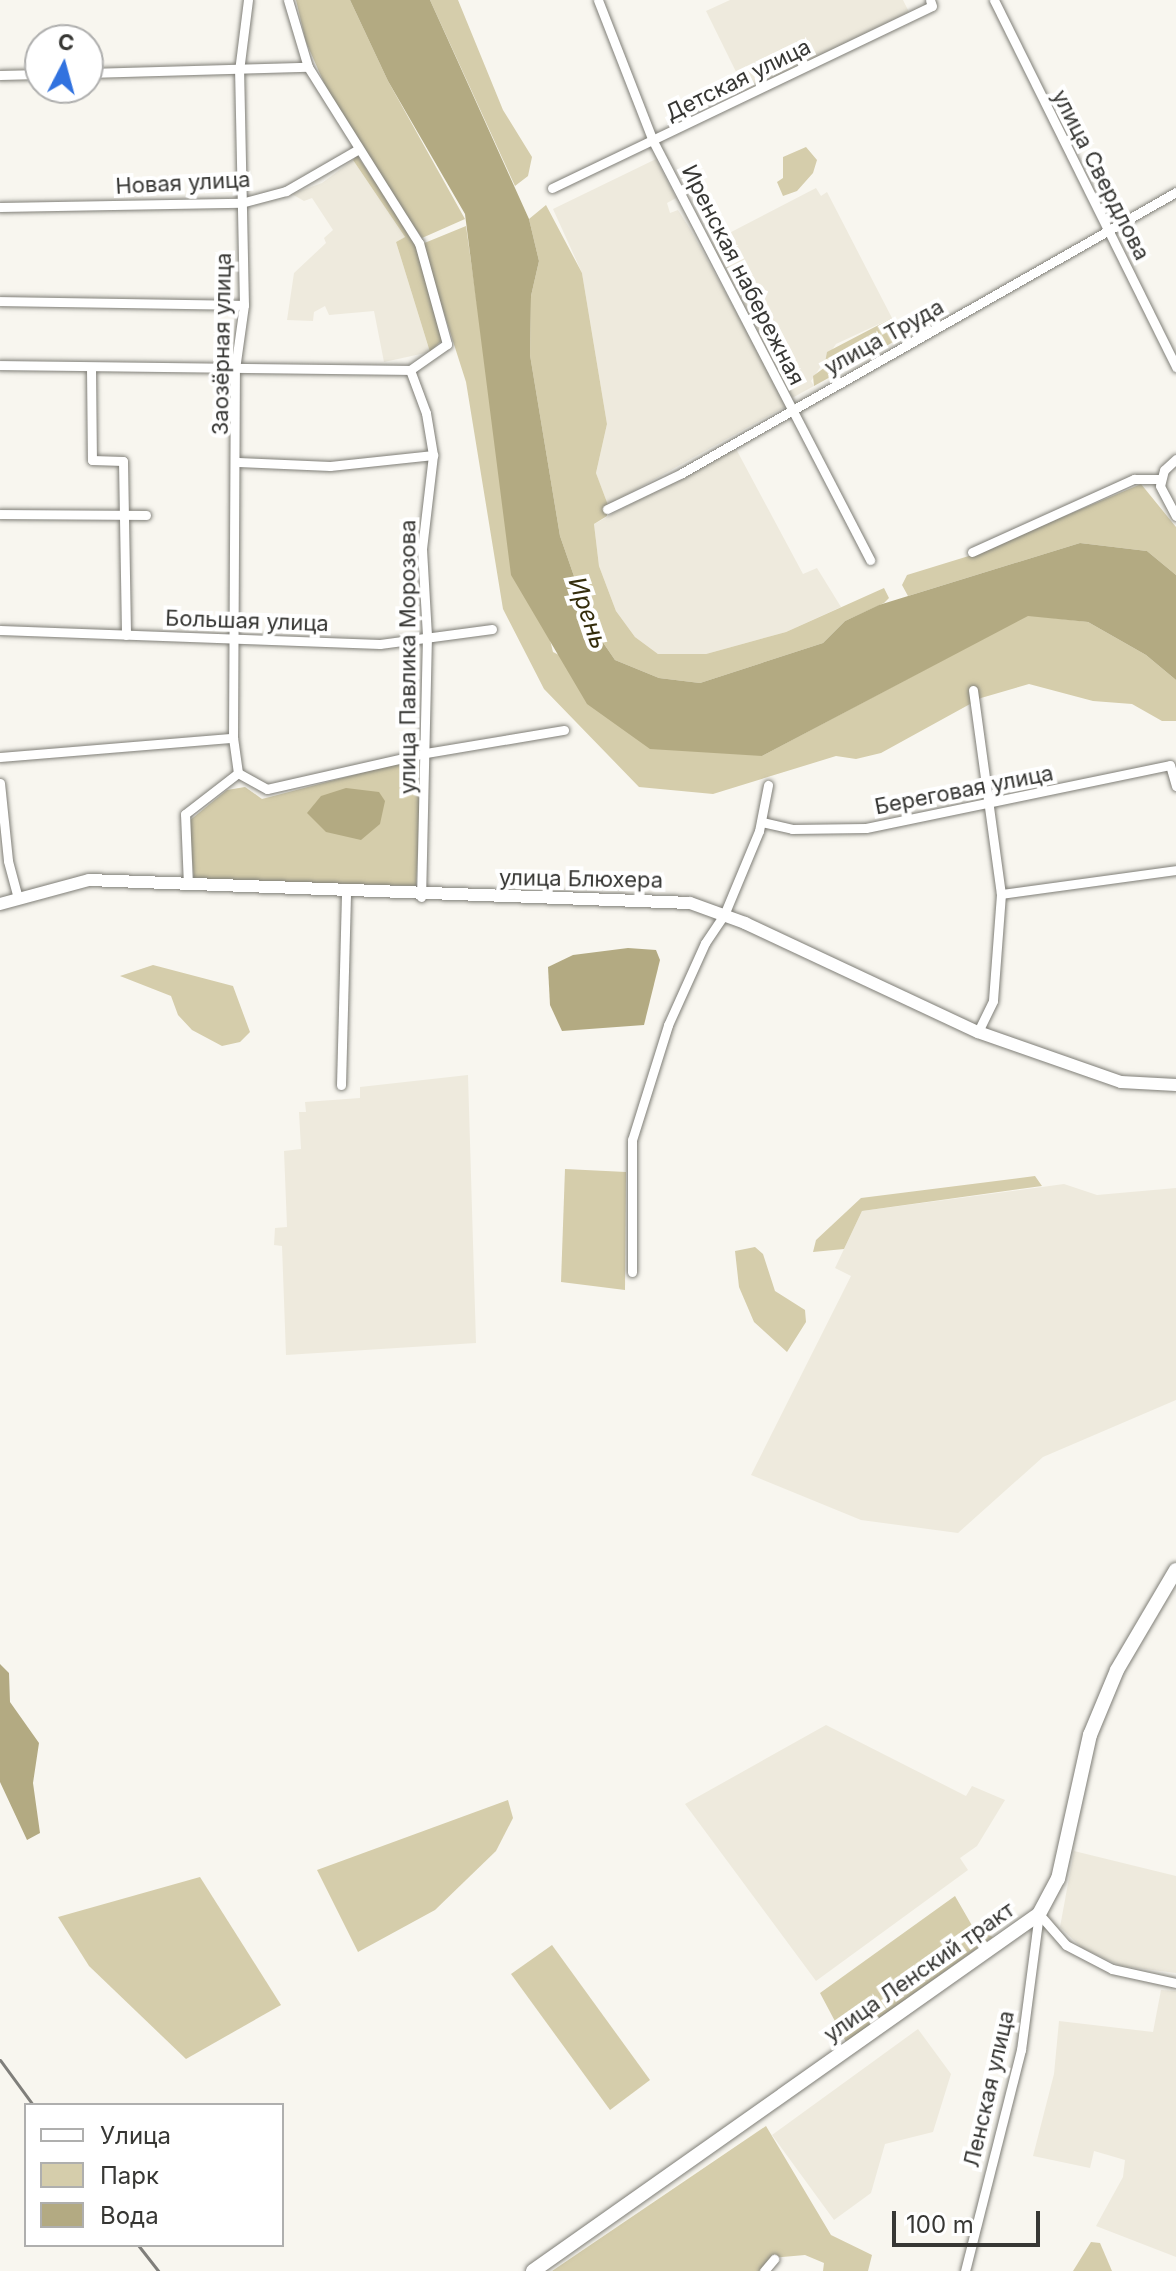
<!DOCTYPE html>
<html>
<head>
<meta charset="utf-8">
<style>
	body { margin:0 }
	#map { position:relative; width:1176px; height:2271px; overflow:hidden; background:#f8f6ef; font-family:Inter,sans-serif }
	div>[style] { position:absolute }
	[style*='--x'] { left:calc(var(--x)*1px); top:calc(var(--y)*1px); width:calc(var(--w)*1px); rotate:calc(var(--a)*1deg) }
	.built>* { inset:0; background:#eeeadd }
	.green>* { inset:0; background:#d5cdab }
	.water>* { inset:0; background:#b3aa82 }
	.roads { filter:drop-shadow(0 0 2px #7f7e77) drop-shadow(0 0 2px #7f7e77) }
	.street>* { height:9px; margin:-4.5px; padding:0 4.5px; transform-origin:4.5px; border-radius:4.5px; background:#fff }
	.secondary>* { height:12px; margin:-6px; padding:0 6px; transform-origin:6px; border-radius:6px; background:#fff }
	.primary>* { height:14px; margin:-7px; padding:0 7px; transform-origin:7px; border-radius:7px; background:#fff }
	.rail>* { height:3px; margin:-1.5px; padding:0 1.5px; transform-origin:1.5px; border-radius:1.5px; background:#807f7b }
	span { translate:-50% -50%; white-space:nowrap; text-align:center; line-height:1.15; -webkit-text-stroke:8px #fff; paint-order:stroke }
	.street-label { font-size:22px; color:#373734 }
	.water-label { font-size:24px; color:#342d0b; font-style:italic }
	.legend { position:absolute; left:24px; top:2103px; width:260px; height:144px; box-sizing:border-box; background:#fff; border:2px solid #afafae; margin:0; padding:10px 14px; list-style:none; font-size:24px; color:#373734 }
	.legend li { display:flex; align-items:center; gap:16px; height:40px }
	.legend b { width:40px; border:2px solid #afafae }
	.north { position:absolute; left:24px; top:24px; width:80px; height:80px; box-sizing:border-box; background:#fff; border:2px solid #afafae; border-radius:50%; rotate:6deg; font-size:22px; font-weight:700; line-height:32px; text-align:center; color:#373734 }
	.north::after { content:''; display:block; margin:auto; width:28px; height:36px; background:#3172df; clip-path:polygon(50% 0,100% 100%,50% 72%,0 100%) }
	.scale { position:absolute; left:892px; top:2211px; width:148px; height:36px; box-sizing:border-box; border:4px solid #373734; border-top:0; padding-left:10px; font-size:24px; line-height:28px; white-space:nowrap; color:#373734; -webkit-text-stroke:6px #fff; paint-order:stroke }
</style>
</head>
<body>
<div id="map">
	<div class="built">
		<div style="clip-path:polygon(730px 0,903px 0,909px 12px,746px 92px,706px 11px)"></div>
		<div style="clip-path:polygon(656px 159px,676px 198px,667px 203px,670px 213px,678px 210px,690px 229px,788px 405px,608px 505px,596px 473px,607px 424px,582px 273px,553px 209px)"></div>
		<div style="clip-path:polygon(353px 160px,405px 237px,396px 242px,430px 352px,384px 362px,374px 311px,329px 315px,325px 306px,314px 312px,313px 321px,287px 320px,294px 273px,326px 243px,324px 238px,333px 230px,312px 198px,304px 201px,292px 194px,322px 183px)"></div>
		<div style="clip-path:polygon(816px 188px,821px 196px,827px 192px,892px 318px,836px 344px,811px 381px,814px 386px,792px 398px,710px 243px)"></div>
		<div style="clip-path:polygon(735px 447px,803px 574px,817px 568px,841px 607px,786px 632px,706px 654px,658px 654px,635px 637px,616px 611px,599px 566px,594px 524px)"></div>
		<div style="clip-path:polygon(468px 1075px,476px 1343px,286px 1355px,282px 1246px,274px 1245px,275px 1228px,287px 1227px,284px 1151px,301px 1149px,299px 1112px,306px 1112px,305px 1102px,360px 1098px,360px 1087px)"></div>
		<div style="clip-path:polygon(1064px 1184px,1097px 1195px,1176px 1188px,1176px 1400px,1043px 1457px,958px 1533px,861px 1520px,751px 1475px,851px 1276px,835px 1268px,862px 1211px)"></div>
		<div style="clip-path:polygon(826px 1725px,966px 1796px,972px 1786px,1005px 1800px,977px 1846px,960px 1858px,968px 1870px,816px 1981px,685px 1804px)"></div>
		<div style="clip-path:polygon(1074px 1851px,1176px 1876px,1176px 1973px,1121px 1966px,1082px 1948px,1060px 1927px)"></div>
		<div style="clip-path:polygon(1161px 1990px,1176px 1991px,1176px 2257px,1096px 2226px,1123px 2177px,1125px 2160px,1094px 2151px,1090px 2168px,1033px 2156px,1054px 2074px,1059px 2021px,1153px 2032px)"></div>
		<div style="clip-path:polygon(918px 2029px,951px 2074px,933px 2132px,885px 2144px,871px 2193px,834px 2220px,772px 2135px)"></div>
	</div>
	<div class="green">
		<div style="clip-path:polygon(296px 0,350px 0,388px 81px,465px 219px,422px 238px,367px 159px,325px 85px,306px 42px)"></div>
		<div style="clip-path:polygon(430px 0,458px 0,503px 110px,532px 157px,528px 176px,515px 186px)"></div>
		<div style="clip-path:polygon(806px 147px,817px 160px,813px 173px,797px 191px,783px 196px,777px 182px,783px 178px,783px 157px)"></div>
		<div style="clip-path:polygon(357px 155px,417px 244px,444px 338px,430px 352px,396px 242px,405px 237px,353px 160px)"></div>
		<div style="clip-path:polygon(546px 205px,582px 273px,607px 424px,596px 473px,608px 505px,607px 516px,594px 524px,599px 566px,616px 611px,635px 637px,658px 654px,706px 654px,786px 632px,884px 588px,889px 598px,884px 603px,845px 621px,823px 643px,700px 683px,659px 678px,615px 660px,591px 625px,560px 536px,530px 355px,531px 296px,539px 261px,529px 219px)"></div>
		<div style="clip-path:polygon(466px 226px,490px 395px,553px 652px,762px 756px,1028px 615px,1088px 622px,1146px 655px,1176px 680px,1176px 721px,1162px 721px,1132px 704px,1093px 701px,1029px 684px,981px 698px,881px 753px,856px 759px,836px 756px,713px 794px,639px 787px,544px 689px,503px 609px,466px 382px,422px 244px)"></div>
		<div style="clip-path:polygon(892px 318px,895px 323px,906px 321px,906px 335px,814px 386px,813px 376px,824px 368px,827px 352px)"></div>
		<div style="clip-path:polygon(1141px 484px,1176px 527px,1176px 575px,1147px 551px,1080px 543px,908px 596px,902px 585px,907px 575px,972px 555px)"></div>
		<div style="clip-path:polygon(411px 760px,420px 762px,422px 772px,416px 886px,194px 879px,189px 821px,227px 790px,245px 787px,262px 799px)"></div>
		<div style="clip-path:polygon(153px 965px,233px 986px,250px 1032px,240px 1042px,222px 1046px,192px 1030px,178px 1015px,171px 996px,120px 976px)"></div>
		<div style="clip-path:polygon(565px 1169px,626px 1172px,625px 1290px,561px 1282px)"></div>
		<div style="clip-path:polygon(1035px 1176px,1042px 1186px,862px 1211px,844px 1249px,813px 1252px,816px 1240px,861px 1198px)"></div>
		<div style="clip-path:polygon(755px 1247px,763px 1254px,775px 1291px,805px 1310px,806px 1322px,787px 1352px,754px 1322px,739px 1287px,735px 1251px)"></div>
		<div style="clip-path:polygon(508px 1800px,513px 1818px,496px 1851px,435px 1910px,358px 1952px,317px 1870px)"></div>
		<div style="clip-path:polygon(200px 1877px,281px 2005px,186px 2059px,89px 1966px,58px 1917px)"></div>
		<div style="clip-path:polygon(955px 1896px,974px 1929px,993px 1937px,846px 2042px,820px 1993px)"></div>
		<div style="clip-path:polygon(552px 1945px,650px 2080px,610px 2110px,511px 1974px)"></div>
		<div style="clip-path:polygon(766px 2126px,831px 2235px,872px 2255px,868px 2271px,823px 2271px,824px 2263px,805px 2255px,771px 2258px,760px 2271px,552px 2271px)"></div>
		<div style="clip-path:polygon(1091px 2242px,1100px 2243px,1112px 2271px,1073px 2271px)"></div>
	</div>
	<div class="water">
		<div style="clip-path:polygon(350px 0,430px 0,529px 219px,539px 261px,531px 296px,530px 355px,560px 536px,591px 625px,615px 660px,659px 678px,700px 683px,823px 643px,845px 621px,879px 605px,1080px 543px,1147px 551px,1176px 575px,1176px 680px,1146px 655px,1088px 622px,1028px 616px,762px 756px,650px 749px,587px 704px,511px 575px,465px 214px,388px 81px)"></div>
		<div style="clip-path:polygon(346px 788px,379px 792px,385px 801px,380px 824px,361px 840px,326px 832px,307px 813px,321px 796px)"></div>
		<div style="clip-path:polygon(628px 948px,656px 950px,660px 960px,644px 1025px,562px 1031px,550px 1005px,548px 967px,573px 955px)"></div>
		<div style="clip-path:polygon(0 1664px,9px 1673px,10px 1702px,39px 1743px,33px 1783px,40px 1833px,27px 1840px,0 1782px)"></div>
	</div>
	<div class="roads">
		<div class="street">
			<div style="--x:288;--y:0;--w:70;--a:73.4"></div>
			<div style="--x:308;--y:67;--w:208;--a:57.8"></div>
			<div style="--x:419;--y:243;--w:105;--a:74.5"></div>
			<div style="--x:447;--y:344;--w:45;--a:144.9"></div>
			<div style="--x:410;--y:370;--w:46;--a:69.6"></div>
			<div style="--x:426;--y:413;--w:43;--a:80.5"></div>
			<div style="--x:433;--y:455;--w:95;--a:96.7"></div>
			<div style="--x:422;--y:549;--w:86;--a:86.7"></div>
			<div style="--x:427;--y:635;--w:262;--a:91.3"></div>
			<div style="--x:598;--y:0;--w:151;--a:68.7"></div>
			<div style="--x:653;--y:141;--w:472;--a:62.6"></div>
			<div style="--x:994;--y:0;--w:410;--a:63.6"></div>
			<div style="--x:88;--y:73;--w:220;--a:-1.6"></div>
			<div style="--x:0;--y:75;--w:40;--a:-1.4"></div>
			<div style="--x:552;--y:188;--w:421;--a:-25.6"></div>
			<div style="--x:932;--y:6;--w:6;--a:-108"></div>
			<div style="--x:0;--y:207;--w:241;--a:-1"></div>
			<div style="--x:241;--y:203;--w:47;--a:-14.9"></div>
			<div style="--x:286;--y:191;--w:82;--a:-30"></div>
			<div style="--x:0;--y:301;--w:244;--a:0.9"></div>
			<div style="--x:0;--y:365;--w:410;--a:0.7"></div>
			<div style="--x:91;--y:368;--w:92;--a:89.4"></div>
			<div style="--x:92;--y:460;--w:31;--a:2"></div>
			<div style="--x:123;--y:461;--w:174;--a:89"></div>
			<div style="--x:1176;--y:459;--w:16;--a:137"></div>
			<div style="--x:1164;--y:470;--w:16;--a:104"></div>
			<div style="--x:1160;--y:486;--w:34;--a:62"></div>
			<div style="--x:238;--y:462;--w:92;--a:2.5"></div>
			<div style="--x:330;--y:466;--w:104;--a:-6.1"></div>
			<div style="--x:607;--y:509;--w:83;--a:-25.6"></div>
			<div style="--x:682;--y:473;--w:568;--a:-29.63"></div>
			<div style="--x:0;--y:514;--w:146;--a:0.4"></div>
			<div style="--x:972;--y:552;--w:178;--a:-24.3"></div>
			<div style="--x:1134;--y:479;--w:26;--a:0"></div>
			<div style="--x:0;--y:630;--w:380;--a:2.1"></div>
			<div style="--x:380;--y:644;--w:113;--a:-7.6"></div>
			<div style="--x:973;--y:690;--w:206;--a:82.2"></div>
			<div style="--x:1001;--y:894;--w:107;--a:94.3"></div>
			<div style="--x:993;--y:1001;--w:34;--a:116"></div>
			<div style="--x:0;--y:757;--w:234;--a:-4.7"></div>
			<div style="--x:238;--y:773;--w:33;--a:29"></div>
			<div style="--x:267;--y:789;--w:163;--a:-12.8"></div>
			<div style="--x:426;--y:753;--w:140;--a:-9.5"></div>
			<div style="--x:0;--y:783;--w:78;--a:84.1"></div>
			<div style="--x:8;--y:861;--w:38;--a:75"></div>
			<div style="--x:762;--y:822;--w:31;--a:13"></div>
			<div style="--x:792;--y:829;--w:74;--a:-0.8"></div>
			<div style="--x:866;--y:828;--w:310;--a:-11.7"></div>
			<div style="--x:1170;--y:765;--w:22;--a:74"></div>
			<div style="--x:188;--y:885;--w:71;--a:-92.4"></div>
			<div style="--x:185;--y:814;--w:67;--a:-37.7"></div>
			<div style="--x:238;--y:773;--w:35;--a:-98"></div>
			<div style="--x:233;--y:738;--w:369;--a:-89.7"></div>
			<div style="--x:235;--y:369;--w:65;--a:-82"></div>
			<div style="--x:244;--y:305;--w:234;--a:-91.2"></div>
			<div style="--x:239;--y:71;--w:72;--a:-82.8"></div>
			<div style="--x:1001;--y:894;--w:177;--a:-7.8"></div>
			<div style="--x:341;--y:1085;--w:192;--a:-88.5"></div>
			<div style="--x:632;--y:1272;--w:132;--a:-90"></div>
			<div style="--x:632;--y:1140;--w:121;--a:-72.6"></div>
			<div style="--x:668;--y:1025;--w:90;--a:-65.7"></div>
			<div style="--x:705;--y:943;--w:34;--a:-56"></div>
			<div style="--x:724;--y:915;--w:91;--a:-67.4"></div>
			<div style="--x:759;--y:831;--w:47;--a:-78.9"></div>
			<div style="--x:1039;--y:1914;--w:41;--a:48.9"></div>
			<div style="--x:1066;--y:1945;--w:52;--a:27.6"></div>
			<div style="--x:1112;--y:1969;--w:66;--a:12.3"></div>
			<div style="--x:764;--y:2271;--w:16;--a:-50"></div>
			<div style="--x:965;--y:2271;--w:228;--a:-75.8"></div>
			<div style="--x:1021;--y:2050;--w:137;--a:-82.5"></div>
		</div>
		<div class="secondary">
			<div style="--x:0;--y:904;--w:92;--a:-15.1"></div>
			<div style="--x:89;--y:880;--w:601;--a:2.19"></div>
			<div style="--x:690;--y:903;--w:59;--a:20"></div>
			<div style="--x:745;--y:923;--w:257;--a:25.1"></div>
			<div style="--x:978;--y:1032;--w:151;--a:19.3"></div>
			<div style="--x:1121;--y:1082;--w:55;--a:3.1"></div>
		</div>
		<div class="primary">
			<div style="--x:533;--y:2271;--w:619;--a:-35.2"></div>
			<div style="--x:1039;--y:1914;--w:40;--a:-62"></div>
			<div style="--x:1058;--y:1879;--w:148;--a:-77.5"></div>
			<div style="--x:1090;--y:1735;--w:70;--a:-67.4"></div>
			<div style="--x:1117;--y:1670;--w:116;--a:-59.5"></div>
		</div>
	</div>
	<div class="rail">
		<div style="--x:0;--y:2060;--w:56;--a:53.7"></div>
		<div style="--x:138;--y:2245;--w:33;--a:52"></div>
	</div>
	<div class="street-label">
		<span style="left:738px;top:80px;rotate:-26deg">Детская улица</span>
		<span style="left:1101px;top:175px;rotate:63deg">улица Свердлова</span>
		<span style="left:183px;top:183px;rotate:-3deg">Новая улица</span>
		<span style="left:743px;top:275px;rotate:63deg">Иренская набережная</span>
		<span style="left:884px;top:337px;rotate:-29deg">улица Труда</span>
		<span style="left:222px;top:344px;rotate:-89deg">Заозёрная улица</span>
		<span style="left:247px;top:621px;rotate:2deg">Большая улица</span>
		<span style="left:408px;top:657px;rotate:-90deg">улица Павлика Морозова</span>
		<span style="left:964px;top:790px;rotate:-11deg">Береговая улица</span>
		<span style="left:581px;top:879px;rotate:1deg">улица Блюхера</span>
		<span style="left:919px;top:1972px;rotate:-35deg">улица Ленский тракт</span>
		<span style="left:989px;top:2089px;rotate:-77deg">Ленская улица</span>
	</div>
	<div class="water-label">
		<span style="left:588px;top:613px;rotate:71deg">Ирень</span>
	</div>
	<ul class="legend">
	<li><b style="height:10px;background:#fff"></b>Улица</li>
	<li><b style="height:22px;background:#d5cdab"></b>Парк</li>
	<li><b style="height:22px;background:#b3aa82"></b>Вода</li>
	</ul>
	<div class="north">С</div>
	<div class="scale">100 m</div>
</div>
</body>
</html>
